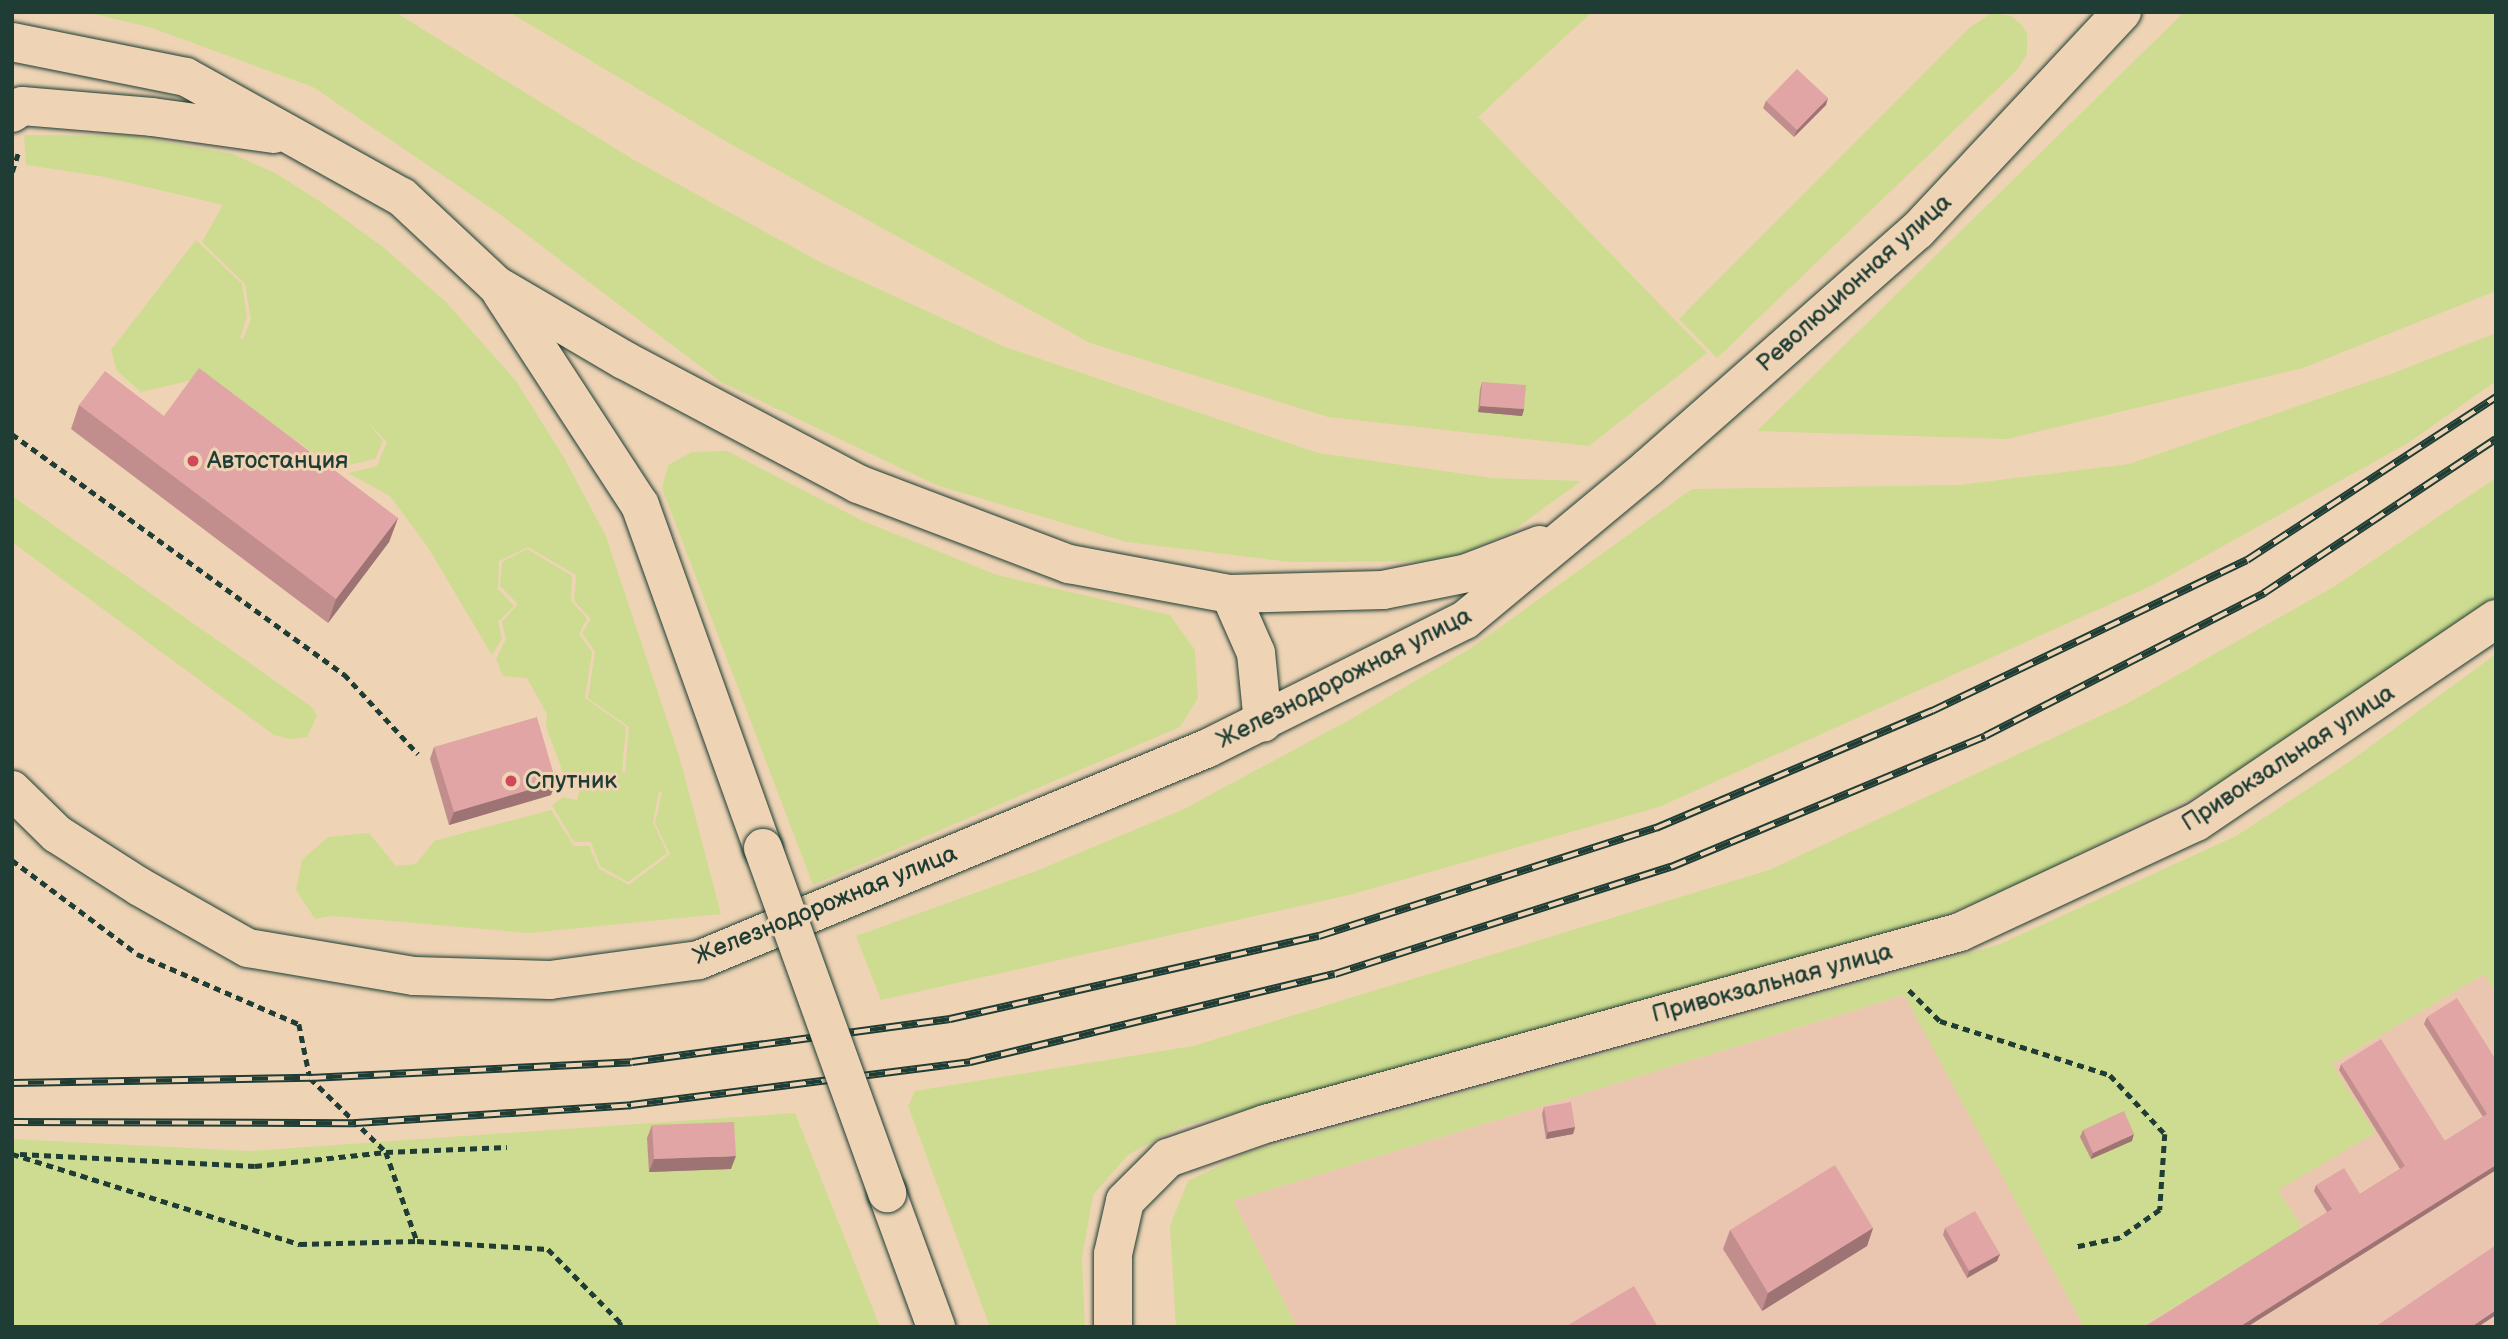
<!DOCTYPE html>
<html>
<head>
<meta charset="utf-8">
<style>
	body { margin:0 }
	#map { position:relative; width:2508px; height:1339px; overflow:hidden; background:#eed4b5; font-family:"Balsamiq Sans",sans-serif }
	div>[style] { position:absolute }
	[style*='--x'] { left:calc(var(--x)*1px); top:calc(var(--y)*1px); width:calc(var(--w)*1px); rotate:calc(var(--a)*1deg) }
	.built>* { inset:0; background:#eac6b0 }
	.green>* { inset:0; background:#cddc90 }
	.path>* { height:4.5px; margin-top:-2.25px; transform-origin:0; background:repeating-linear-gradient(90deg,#1f3d34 0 7px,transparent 0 12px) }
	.roads { filter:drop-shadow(0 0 2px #1f3d34) drop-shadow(0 0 2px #1f3d34) }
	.street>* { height:38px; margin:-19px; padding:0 19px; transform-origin:19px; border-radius:19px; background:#eed4b5 }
	.secondary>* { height:38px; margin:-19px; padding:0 19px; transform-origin:19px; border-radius:19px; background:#eed4b5 }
	.rail>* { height:8px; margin-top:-4px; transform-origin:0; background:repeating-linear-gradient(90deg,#eed4b5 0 16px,#1f3d34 0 32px); box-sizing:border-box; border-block:2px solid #1f3d34 }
	.bridges { filter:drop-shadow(0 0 2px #1f3d34) drop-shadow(0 0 2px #1f3d34) }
	.secondary-bridge>* { height:38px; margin:-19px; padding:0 19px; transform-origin:19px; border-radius:19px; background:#eed4b5 }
	.wall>* { inset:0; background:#c18e8d }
	.shaded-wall>* { inset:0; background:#9d7473 }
	.building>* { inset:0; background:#e0a5a4 }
	.dots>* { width:19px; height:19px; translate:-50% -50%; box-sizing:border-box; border:4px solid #eed4b5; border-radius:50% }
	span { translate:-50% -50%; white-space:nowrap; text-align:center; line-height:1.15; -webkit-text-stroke:6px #eed4b5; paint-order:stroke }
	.street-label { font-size:24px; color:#1f3d34 }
	.poi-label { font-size:24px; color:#1f3d34 }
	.left { translate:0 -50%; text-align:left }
	.frame { position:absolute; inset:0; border:14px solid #1f3d34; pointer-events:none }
</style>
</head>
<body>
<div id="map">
	<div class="built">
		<div style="clip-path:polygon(2484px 974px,2496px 993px,2496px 1327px,2141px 1327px,2303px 1229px,2278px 1190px,2332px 1064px)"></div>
		<div style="clip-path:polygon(1905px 995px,2084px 1327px,1297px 1327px,1233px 1201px)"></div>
	</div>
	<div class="green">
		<div style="clip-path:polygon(87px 12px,395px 12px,634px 160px,820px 262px,1005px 347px,1318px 453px,1492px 478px,1581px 481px,1508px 534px,1444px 561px,1290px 562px,1127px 542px,936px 485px,721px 382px,498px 213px,313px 87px,152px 28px)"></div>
		<div style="clip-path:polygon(509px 12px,1592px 12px,1478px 117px,1707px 353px,1589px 446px,1328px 417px,1090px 343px,727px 142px)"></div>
		<div style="clip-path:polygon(2184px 12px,2496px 13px,2496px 291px,2303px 368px,2007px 439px,1757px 431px)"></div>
		<div style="clip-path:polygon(1992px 13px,2011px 16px,2022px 25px,2027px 34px,2027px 54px,2017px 70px,1717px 358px,1679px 319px,1969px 28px)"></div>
		<div style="clip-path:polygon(24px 135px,131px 136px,233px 154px,275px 173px,321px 202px,383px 247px,446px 302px,516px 381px,563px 456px,605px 534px,680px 759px,721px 914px,529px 933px,332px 916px,315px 919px,296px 890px,302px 860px,328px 837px,369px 833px,396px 866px,416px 864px,434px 841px,551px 810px,574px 846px,589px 846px,599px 869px,629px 885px,670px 854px,655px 823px,662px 792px,659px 791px,653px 822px,667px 853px,628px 882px,600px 866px,591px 842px,574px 842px,552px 805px,563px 797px,577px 800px,581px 786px,564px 775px,546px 727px,547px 714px,527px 678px,503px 676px,496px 659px,506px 639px,502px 622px,518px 604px,500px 586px,502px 562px,527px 549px,572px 576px,571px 601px,587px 618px,579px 634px,592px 652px,585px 698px,626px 727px,622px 771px,625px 773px,629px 727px,588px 698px,595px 652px,582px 633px,591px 619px,574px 601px,576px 575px,528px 547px,499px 561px,498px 589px,514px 606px,498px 622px,502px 639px,492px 655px,427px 546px,390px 496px,348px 473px,377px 466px,387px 442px,366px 420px,383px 441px,375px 459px,349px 465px,324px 460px,205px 377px,141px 392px,117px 371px,111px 350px,196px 240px,242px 284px,247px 317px,240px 338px,243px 339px,251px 320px,245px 284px,202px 242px,223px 205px,100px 176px,26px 165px)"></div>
		<div style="clip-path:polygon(2496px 333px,2496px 381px,2408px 443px,2155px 584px,1659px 807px,1349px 895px,881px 1000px,856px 936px,1036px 871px,1184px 809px,1351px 719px,1471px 648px,1692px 489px,1959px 485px,2129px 464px,2391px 374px)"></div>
		<div style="clip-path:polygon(727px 451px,863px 521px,997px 575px,1170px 615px,1195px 650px,1198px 698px,1180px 727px,813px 885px,662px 488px,668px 465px,692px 452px)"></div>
		<div style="clip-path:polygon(2496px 478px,2496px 597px,2263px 762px,2011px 888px,1928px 922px,1422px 1064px,1179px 1127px,1128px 1155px,1093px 1195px,1082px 1258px,1085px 1327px,990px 1327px,908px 1106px,915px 1091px,1193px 1046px,1769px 870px,2126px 704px,2335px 586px)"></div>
		<div style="clip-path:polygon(12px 496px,312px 707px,317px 716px,307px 737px,291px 739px,274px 735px,12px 542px)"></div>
		<div style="clip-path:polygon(2496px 654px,2496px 993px,2484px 974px,2332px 1064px,2375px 1133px,2278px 1190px,2303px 1229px,2141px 1327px,2084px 1327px,1904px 995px,1233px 1201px,1297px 1327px,1176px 1327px,1170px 1226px,1188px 1181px,1246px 1153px,1998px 945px,2236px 836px,2349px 762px)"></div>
		<div style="clip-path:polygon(795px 1113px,880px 1327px,12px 1327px,12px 1139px,249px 1151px)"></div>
	</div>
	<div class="path">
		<div style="--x:12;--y:172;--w:20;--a:-72"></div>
		<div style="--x:12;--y:434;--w:410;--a:35.9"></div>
		<div style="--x:344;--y:674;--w:109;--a:47.2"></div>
		<div style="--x:12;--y:860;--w:156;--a:36.9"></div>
		<div style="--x:137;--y:954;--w:176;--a:23.4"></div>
		<div style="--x:299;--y:1024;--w:55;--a:78.5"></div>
		<div style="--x:310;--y:1078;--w:106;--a:44.2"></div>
		<div style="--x:386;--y:1152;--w:94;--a:70.8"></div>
		<div style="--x:1909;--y:990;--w:44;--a:45"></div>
		<div style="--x:1940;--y:1021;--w:178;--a:17.6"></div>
		<div style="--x:2110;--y:1075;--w:81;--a:47"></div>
		<div style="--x:2165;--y:1134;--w:76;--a:93.8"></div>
		<div style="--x:2160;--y:1210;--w:49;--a:145"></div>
		<div style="--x:2120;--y:1238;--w:45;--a:168.4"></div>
		<div style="--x:12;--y:1154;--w:302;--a:17.4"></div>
		<div style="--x:300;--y:1244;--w:117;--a:-1.5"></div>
		<div style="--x:417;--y:1241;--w:131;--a:3.5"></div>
		<div style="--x:548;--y:1249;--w:103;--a:45.4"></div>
		<div style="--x:620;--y:1322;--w:5;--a:79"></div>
		<div style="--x:20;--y:1154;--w:235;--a:2.9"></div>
		<div style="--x:255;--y:1166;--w:132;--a:-6.1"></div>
		<div style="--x:386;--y:1152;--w:121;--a:-2.4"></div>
	</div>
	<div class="roads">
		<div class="street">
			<div style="--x:1113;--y:1327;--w:73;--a:-90"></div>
			<div style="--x:1113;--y:1254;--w:54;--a:-77.2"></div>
			<div style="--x:1125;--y:1201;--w:61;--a:-45"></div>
			<div style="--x:1168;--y:1158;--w:103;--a:-19.3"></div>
			<div style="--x:1265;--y:1124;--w:721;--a:-15.44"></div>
			<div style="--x:1960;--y:932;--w:260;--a:-25"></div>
			<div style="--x:2196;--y:822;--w:362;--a:-34.1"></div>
		</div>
		<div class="secondary">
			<div style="--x:12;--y:42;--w:177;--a:11.4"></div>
			<div style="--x:186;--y:77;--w:247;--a:29.1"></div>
			<div style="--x:402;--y:197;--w:129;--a:43.1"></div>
			<div style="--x:496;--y:285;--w:148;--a:30.4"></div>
			<div style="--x:624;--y:360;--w:265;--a:27.9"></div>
			<div style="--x:858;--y:484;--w:226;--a:20.8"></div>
			<div style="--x:1069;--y:564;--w:164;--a:10.6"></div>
			<div style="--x:1230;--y:594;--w:153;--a:-1.5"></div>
			<div style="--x:1383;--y:590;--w:86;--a:-11.4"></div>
			<div style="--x:1467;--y:573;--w:78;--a:-21"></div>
			<div style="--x:12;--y:113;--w:12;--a:-35"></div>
			<div style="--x:22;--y:106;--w:130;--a:4.8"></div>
			<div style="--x:152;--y:117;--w:123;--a:7.9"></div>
			<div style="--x:501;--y:292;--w:254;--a:56.9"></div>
			<div style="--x:640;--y:505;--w:364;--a:70.3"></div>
			<div style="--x:1230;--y:594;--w:64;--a:66.2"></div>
			<div style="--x:1256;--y:653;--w:70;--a:84.3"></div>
			<div style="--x:12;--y:790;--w:63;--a:44.4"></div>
			<div style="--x:57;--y:834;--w:98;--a:32.6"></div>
			<div style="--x:140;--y:887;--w:124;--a:29.5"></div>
			<div style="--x:248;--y:948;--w:168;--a:9.6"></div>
			<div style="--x:414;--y:976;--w:136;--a:1.7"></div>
			<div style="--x:550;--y:980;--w:150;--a:-7.6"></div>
			<div style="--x:699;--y:960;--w:551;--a:-22.61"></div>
			<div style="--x:1208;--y:748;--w:287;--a:-26.5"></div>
			<div style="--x:1465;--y:620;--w:239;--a:-39.7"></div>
			<div style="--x:1649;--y:467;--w:357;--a:-41.4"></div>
			<div style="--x:1917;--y:231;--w:300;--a:-46.9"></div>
			<div style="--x:887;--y:1193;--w:143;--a:69.9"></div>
		</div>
	</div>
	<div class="rail">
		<div style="--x:12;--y:1083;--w:298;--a:-1"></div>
		<div style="--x:310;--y:1078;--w:322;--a:-2.8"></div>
		<div style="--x:632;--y:1062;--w:321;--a:-7.7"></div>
		<div style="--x:950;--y:1019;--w:378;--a:-12.7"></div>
		<div style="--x:1319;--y:936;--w:354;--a:-17.8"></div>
		<div style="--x:1656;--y:828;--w:300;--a:-23"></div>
		<div style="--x:1932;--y:711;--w:349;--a:-25.6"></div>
		<div style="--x:2247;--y:560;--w:298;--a:-33.2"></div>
		<div style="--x:12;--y:1122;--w:344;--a:0.2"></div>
		<div style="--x:356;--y:1123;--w:276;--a:-3.7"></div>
		<div style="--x:631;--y:1105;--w:342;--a:-7.2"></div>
		<div style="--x:970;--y:1062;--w:375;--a:-13.6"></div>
		<div style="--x:1335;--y:974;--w:353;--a:-17.7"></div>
		<div style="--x:1671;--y:867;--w:340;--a:-22.6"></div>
		<div style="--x:1985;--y:736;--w:314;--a:-27.1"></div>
		<div style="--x:2264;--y:593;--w:278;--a:-33.6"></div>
	</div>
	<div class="bridges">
		<div class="secondary-bridge">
			<div style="--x:763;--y:848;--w:367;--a:70.2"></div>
		</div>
	</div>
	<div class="wall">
		<div style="clip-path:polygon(1766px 101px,1826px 105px,1794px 137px,1763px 108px)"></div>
		<div style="clip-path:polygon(1482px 382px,1524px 409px,1522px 416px,1478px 412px,1480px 389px)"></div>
		<div style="clip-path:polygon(79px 405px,164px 416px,398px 518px,389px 542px,328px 623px,71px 429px)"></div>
		<div style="clip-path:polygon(434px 747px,551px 795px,449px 825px,430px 759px)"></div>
		<div style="clip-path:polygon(2427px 1017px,2496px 1060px,2496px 1170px,2247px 1327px,2327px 1212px,2314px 1191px,2316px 1185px,2360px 1194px,2400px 1169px,2339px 1070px,2341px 1064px,2445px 1141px,2483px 1117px,2424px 1024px)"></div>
		<div style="clip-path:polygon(1544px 1107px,1575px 1127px,1573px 1134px,1546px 1139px,1542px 1114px)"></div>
		<div style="clip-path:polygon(652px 1125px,731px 1169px,649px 1172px,647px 1138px)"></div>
		<div style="clip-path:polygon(2083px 1130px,2132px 1141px,2091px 1159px,2080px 1137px)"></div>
		<div style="clip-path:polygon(1873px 1228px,1867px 1246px,1762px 1311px,1723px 1249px,1730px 1230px)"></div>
		<div style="clip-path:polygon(1945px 1228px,2000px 1254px,1997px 1261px,1967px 1278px,1943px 1235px)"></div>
	</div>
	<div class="shaded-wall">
		<div style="clip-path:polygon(1828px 98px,1826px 105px,1794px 137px,1797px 130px)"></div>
		<div style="clip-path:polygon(1480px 406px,1524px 409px,1522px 416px,1478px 412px)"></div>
		<div style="clip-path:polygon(398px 518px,389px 542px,328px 623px,336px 599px)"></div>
		<div style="clip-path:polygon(556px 782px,551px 795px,449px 825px,454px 812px)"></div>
		<div style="clip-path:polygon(1575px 1127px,1573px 1134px,1546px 1139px,1548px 1132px)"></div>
		<div style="clip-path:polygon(2134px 1134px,2132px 1141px,2091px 1159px,2093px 1153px)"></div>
		<div style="clip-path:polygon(736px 1156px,731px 1169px,649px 1172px,654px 1159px)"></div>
		<div style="clip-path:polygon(2496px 1165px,2496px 1170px,2247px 1327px,2239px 1327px)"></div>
		<div style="clip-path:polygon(1873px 1228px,1867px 1246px,1762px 1311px,1768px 1293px)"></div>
		<div style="clip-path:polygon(2000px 1254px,1997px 1261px,1967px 1278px,1969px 1271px)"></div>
		<div style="clip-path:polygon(2496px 1310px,2496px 1315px,2478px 1327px,2471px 1327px)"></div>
	</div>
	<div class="building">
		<div style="clip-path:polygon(1797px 69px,1828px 98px,1797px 130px,1766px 101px)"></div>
		<div style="clip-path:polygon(199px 368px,398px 518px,336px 599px,79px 405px,105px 371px,164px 416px)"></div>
		<div style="clip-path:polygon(1482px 382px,1526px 385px,1524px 409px,1480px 406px)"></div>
		<div style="clip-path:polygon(537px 717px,556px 782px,454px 812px,434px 747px)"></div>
		<div style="clip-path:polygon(2457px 998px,2496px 1060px,2496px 1165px,2239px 1327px,2144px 1327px,2332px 1209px,2316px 1185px,2344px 1168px,2360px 1194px,2405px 1166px,2341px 1064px,2381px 1039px,2445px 1141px,2487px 1114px,2427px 1017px)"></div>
		<div style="clip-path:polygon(1571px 1102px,1575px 1127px,1548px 1132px,1544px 1107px)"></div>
		<div style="clip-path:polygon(2124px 1111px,2134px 1134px,2093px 1153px,2083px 1130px)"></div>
		<div style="clip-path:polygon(734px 1122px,736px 1156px,654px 1159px,652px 1125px)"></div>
		<div style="clip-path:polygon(1835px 1165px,1873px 1228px,1768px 1293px,1730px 1230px)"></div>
		<div style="clip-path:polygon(1975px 1211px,2000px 1254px,1969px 1271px,1945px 1228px)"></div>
		<div style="clip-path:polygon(2496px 1245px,2496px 1310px,2471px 1327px,2375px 1327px)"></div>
		<div style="clip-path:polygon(1634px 1286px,1658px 1327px,1565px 1327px)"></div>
	</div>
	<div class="dots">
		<div style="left:193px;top:461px;background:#d1495b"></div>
		<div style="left:511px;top:781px;background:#d1495b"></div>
	</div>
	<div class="street-label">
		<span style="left:1854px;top:283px;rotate:-42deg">Революционная улица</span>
		<span style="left:1344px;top:678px;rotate:-27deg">Железнодорожная улица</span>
		<span style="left:2288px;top:758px;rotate:-33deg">Привокзальная улица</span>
		<span style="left:825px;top:905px;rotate:-22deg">Железнодорожная улица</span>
		<span style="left:1772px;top:983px;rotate:-15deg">Привокзальная улица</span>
	</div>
	<div class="poi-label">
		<span class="left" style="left:207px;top:461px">Автостанция</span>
		<span class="left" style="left:525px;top:781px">Спутник</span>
	</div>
	<div class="frame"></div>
</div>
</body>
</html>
